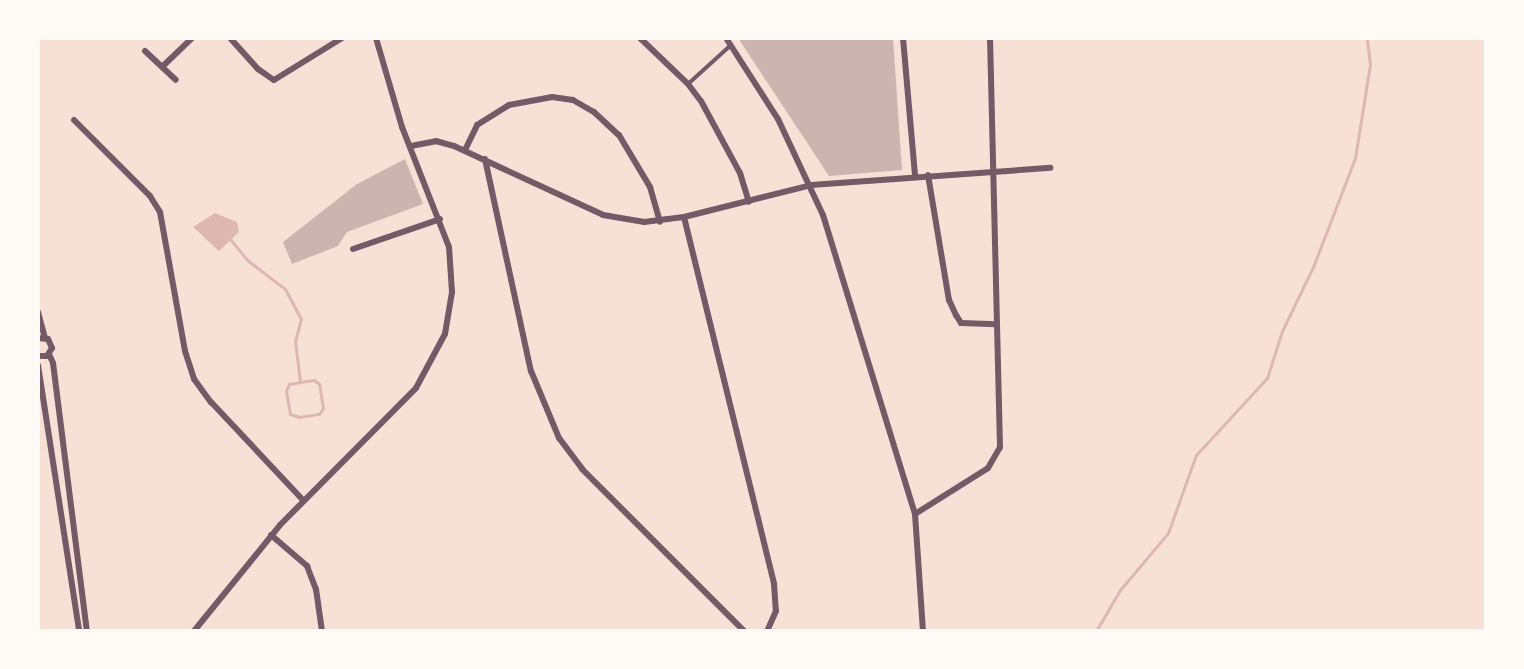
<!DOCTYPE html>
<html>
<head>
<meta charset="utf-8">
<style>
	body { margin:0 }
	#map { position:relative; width:1524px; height:669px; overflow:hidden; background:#f7e1d7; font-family:Literata,serif }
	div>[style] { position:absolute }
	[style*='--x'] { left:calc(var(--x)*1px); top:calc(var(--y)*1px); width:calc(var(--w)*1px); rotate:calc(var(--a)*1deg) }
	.water>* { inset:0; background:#dcb8b0 }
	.stream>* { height:3px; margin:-1.5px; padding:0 1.5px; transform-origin:1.5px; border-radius:1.5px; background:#dcb8b0 }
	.building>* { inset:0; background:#ccb4b1 }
	.pedestrian>* { height:4px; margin:-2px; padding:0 2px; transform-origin:2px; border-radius:2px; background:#755966 }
	.minor>* { height:6px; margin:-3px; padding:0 3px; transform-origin:3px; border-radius:3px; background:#755966 }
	span { translate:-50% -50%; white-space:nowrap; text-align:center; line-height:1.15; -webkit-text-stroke:6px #fffaf5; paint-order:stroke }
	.frame { position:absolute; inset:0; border:40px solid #fffaf5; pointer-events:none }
</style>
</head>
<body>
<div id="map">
	<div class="water">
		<div style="clip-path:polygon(215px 213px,237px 222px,239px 232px,219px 251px,193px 227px)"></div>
	</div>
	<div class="stream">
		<div style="--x:231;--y:240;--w:26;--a:51"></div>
		<div style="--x:247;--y:260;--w:48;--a:37.3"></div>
		<div style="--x:285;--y:289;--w:34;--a:62"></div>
		<div style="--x:301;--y:319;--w:23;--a:105"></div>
		<div style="--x:295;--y:341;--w:41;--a:83"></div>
		<div style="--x:300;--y:382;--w:11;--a:170"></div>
		<div style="--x:289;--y:384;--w:8;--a:113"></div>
		<div style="--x:286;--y:391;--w:23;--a:80"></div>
		<div style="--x:290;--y:414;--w:9;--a:18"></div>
		<div style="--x:299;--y:417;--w:20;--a:-9"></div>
		<div style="--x:319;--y:414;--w:7;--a:-56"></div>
		<div style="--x:323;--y:408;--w:24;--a:-99"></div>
		<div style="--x:319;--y:384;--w:6;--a:-141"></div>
		<div style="--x:314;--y:380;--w:14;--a:172"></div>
		<div style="--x:1096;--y:631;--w:48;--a:-59.7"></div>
		<div style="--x:1120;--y:590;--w:75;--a:-49.9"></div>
		<div style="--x:1168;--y:533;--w:83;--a:-70.3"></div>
		<div style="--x:1196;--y:455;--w:105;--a:-47.3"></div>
		<div style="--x:1267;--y:378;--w:49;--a:-72.3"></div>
		<div style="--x:1282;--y:331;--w:71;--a:-64.2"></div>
		<div style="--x:1313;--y:267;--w:117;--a:-68.9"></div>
		<div style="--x:1355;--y:158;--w:95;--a:-80.9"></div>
		<div style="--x:1370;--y:64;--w:26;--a:-97"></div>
	</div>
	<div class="building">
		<div style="clip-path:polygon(738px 38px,893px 38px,902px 170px,829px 176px)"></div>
		<div style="clip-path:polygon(405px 159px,423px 204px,347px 232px,338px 246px,292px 264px,283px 242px,357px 184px)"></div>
	</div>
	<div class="pedestrian">
		<div style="--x:688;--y:84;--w:58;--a:-42.2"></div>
	</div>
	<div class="minor">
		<div style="--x:230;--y:38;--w:42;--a:47.9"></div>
		<div style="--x:258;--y:69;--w:19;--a:35"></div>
		<div style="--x:274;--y:80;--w:80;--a:-31.7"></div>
		<div style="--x:640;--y:38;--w:66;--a:43.8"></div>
		<div style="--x:688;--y:84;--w:21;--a:53"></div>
		<div style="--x:701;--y:101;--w:82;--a:61.6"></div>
		<div style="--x:740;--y:173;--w:30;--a:73"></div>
		<div style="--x:726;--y:38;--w:96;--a:57.3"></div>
		<div style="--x:778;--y:119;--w:106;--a:64.9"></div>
		<div style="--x:823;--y:215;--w:313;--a:72.9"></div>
		<div style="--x:915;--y:514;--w:117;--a:86.1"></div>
		<div style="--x:903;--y:38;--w:139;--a:85"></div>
		<div style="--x:145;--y:51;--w:42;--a:43.1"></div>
		<div style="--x:162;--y:67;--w:42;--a:-44"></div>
		<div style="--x:74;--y:120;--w:107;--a:45"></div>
		<div style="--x:150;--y:196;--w:19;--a:58"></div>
		<div style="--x:160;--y:212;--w:141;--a:79.8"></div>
		<div style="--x:185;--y:351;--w:29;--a:72"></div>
		<div style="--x:194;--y:379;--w:29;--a:54"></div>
		<div style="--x:211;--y:402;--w:134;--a:46.8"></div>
		<div style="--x:411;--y:146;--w:25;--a:-11"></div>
		<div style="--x:436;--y:141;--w:19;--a:16"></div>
		<div style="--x:454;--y:146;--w:164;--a:24.8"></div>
		<div style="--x:603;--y:215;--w:42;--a:9.7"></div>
		<div style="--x:644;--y:222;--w:40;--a:-7.1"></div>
		<div style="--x:684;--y:217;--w:131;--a:-14.1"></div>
		<div style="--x:811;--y:185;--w:240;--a:-4.1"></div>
		<div style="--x:465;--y:150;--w:28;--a:-64"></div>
		<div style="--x:477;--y:125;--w:38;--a:-32"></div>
		<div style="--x:509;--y:105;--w:44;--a:-10.5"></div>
		<div style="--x:552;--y:97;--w:21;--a:8"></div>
		<div style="--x:573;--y:100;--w:24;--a:30"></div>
		<div style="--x:594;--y:112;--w:34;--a:43"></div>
		<div style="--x:619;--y:135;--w:61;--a:59.2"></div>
		<div style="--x:650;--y:187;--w:36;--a:74"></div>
		<div style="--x:485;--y:159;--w:217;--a:77.8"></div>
		<div style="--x:531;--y:371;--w:73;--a:67.3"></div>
		<div style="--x:559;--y:438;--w:39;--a:53"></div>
		<div style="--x:582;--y:469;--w:229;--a:45"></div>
		<div style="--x:928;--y:175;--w:127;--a:80.5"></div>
		<div style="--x:949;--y:300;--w:17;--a:65"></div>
		<div style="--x:956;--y:315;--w:9;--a:58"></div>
		<div style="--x:961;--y:323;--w:36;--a:2"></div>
		<div style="--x:684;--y:217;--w:378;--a:76.2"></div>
		<div style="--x:774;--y:584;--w:27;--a:86"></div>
		<div style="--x:776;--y:611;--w:22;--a:114"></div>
		<div style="--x:353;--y:249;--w:92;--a:-19"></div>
		<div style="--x:38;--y:312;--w:27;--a:75"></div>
		<div style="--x:38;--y:338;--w:10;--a:6"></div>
		<div style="--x:48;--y:339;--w:10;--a:66"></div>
		<div style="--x:52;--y:348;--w:9;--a:122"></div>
		<div style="--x:47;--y:356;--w:9;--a:180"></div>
		<div style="--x:49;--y:354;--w:10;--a:66"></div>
		<div style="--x:53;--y:363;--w:270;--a:82.8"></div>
		<div style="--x:38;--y:365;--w:269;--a:81.2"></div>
		<div style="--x:915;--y:514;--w:86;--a:-32.2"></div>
		<div style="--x:988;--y:468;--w:24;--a:-60"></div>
		<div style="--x:1000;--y:447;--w:409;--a:-91.4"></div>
		<div style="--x:271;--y:535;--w:48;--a:40.7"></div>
		<div style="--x:307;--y:566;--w:25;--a:69"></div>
		<div style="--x:316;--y:589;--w:42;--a:81.9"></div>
		<div style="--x:194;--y:631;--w:136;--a:-50.9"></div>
		<div style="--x:280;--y:525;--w:193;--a:-45.2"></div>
		<div style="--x:416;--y:388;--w:61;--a:-61.8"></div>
		<div style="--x:445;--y:334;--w:43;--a:-80.5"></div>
		<div style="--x:452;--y:292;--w:45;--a:-93.8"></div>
		<div style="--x:449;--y:247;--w:129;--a:-111.4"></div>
		<div style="--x:402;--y:127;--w:93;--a:-106.3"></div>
	</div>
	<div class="frame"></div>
</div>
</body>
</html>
